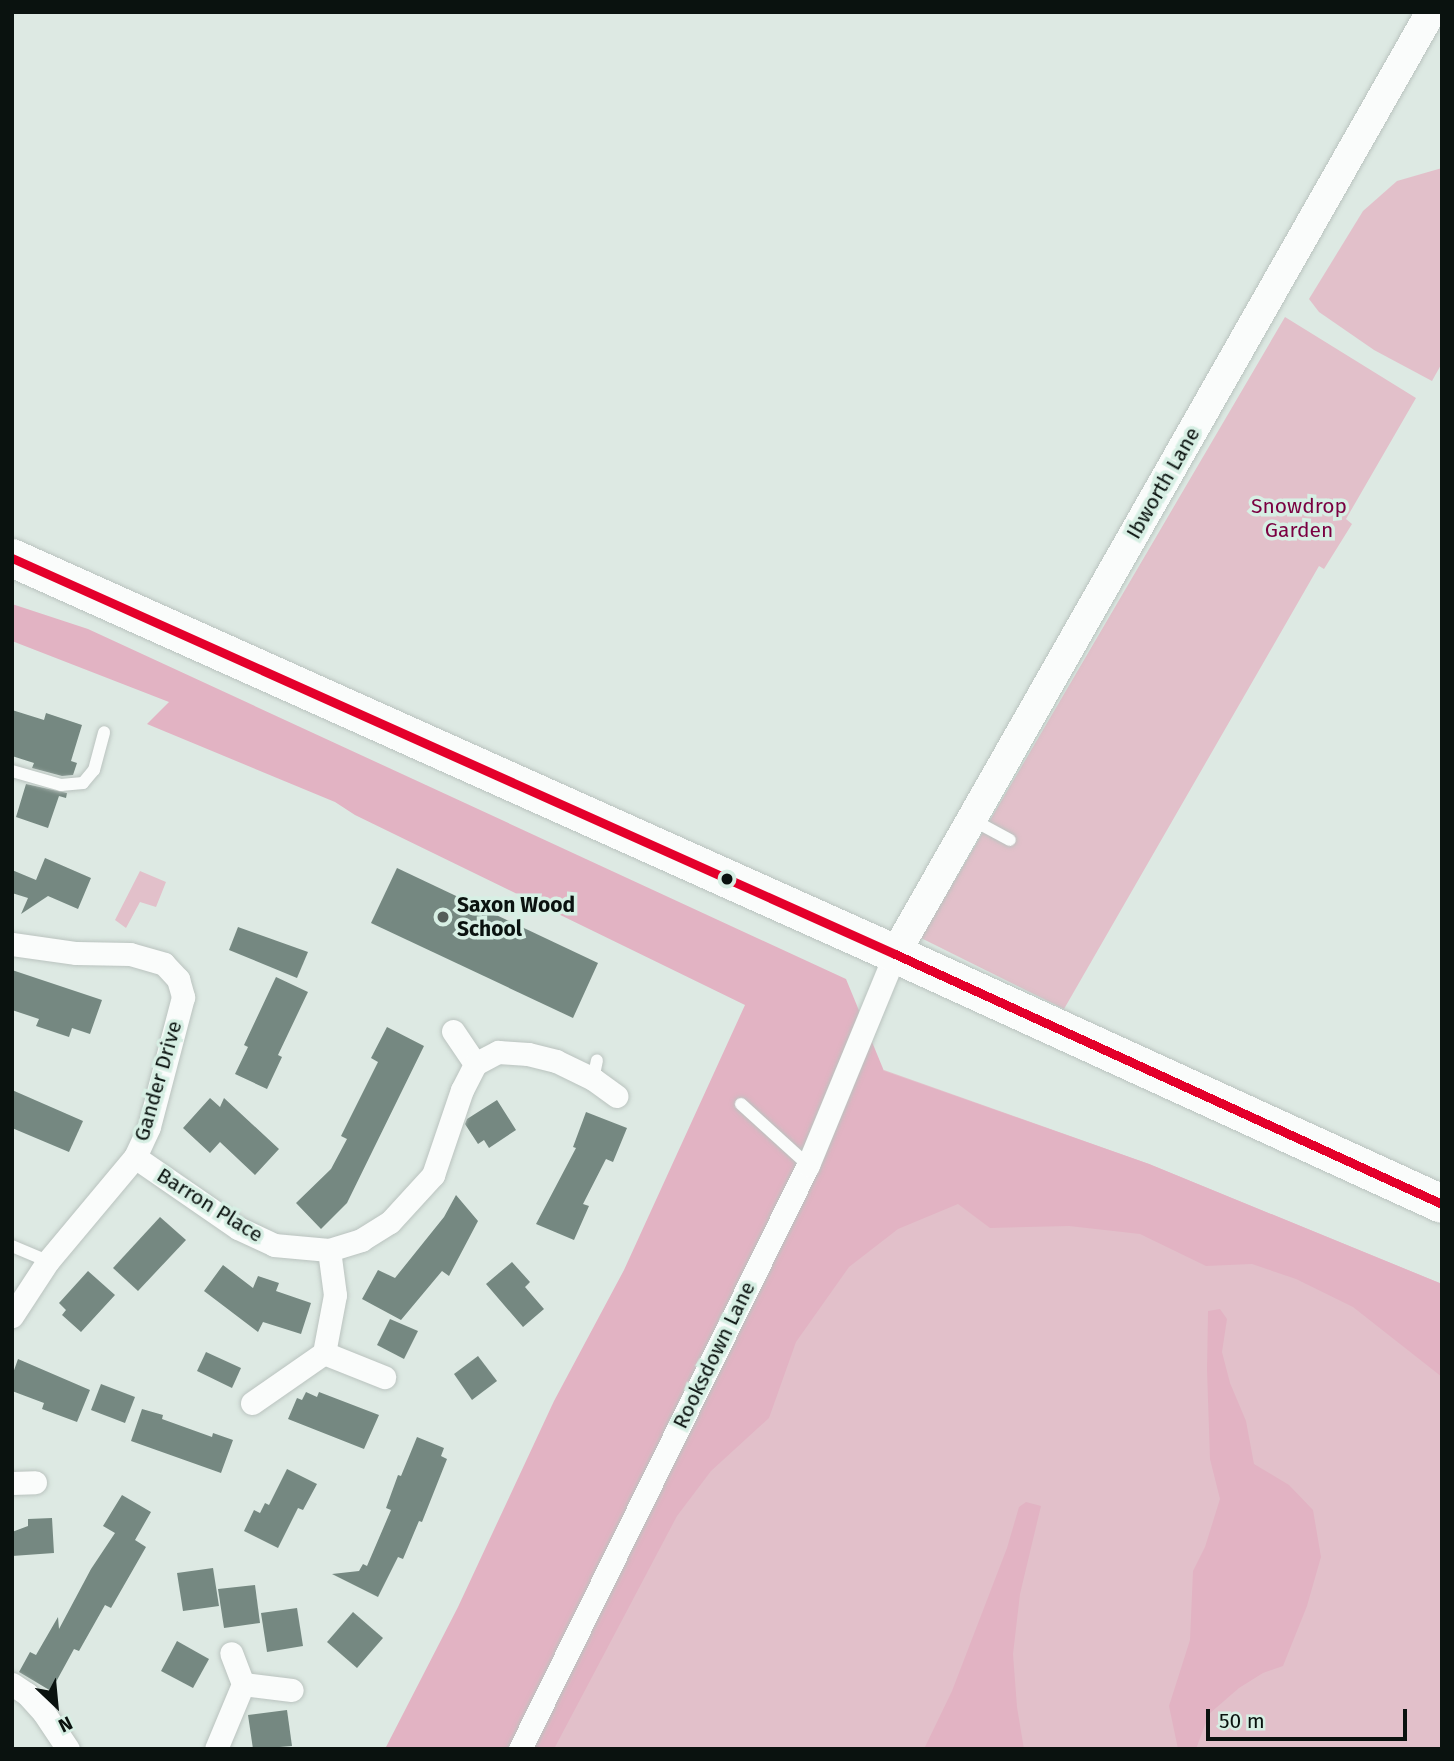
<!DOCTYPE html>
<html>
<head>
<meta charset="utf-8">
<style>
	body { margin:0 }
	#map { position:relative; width:1454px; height:1761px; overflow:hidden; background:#dde9e3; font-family:"Fira Sans",sans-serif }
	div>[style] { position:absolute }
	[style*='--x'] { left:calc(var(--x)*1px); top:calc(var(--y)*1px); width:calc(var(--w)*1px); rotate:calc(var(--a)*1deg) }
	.green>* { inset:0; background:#e2c0ca }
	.forest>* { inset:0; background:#e2b3c3 }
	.building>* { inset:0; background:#758881 }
	.roads { filter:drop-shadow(0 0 2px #bac3bf) drop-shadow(0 0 2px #bac3bf) }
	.service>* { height:12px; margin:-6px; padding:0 6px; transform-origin:6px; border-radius:6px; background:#fafcfb }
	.minor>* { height:23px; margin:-11.5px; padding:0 11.5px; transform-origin:11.5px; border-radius:11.5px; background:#fafcfb }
	.tertiary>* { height:30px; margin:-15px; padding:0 15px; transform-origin:15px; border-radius:15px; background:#fafcfb }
	.trunk>* { height:38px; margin:-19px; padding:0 19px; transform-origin:19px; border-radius:19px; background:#fafcfb }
	.bus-1>* { height:9px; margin:-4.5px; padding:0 4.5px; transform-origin:4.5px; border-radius:4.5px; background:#e4002b }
	.dots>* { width:19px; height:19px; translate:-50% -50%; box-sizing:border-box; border:4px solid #d7efe4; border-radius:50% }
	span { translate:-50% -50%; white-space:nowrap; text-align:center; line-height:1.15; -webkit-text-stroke:7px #d7efe4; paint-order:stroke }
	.street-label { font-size:21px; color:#0a120f }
	.park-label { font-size:21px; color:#7a0041 }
	.poi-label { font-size:21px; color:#0a120f; font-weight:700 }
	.left { translate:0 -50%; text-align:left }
	.frame { position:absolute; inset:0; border:14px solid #0a120f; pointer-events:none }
	.north { position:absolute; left:21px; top:1670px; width:70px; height:70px; -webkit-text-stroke:5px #d7efe4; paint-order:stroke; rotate:154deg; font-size:19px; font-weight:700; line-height:28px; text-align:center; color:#0a120f }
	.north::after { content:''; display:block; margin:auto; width:24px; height:32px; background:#0a120f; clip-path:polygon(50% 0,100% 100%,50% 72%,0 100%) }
	.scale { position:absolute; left:1206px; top:1709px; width:201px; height:32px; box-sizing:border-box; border:4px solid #0a120f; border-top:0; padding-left:9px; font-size:21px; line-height:24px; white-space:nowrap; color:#0a120f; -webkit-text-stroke:5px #d7efe4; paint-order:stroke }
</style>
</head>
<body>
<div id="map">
	<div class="green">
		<div style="clip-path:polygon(1442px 168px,1442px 363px,1432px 381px,1374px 350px,1319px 312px,1309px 299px,1363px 211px,1397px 181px)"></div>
		<div style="clip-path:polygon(1285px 317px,1416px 398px,1346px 519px,1352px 524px,1324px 569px,1319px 566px,1064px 1009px,921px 938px)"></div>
		<div style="clip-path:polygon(140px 871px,166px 882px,156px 907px,140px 902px,126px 928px,115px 920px)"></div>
		<div style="clip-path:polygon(884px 1070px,1149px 1164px,1442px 1284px,1442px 1749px,540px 1749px)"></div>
	</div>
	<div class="forest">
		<div style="clip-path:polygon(12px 604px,88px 629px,846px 979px,884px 1071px,1149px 1164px,1442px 1284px,1442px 1377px,1353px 1307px,1296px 1279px,1252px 1264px,1206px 1266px,1140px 1234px,1069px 1226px,990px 1228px,958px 1204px,898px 1229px,849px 1267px,796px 1342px,769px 1418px,711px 1471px,677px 1516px,554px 1749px,385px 1749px,458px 1607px,554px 1401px,624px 1270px,745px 1005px,355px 815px,335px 802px,147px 724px,169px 702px,12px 641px)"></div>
		<div style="clip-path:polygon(1220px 1309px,1227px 1319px,1222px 1352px,1230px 1383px,1246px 1421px,1254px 1464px,1289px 1485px,1313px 1510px,1321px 1557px,1307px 1606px,1283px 1666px,1263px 1673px,1239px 1688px,1209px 1714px,1196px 1749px,1178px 1749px,1169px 1706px,1190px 1640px,1193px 1571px,1205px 1547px,1220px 1499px,1210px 1459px,1207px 1370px,1208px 1311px)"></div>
		<div style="clip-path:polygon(1026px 1502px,1041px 1506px,1020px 1594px,1013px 1654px,1017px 1707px,1024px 1749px,924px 1749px,952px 1691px,1007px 1548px,1019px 1507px)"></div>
	</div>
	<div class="building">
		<div style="clip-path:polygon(12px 710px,44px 720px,46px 713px,82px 725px,71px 761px,77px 763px,73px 775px,62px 776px,32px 768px,34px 763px,12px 756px)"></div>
		<div style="clip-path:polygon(26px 784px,67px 793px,66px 798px,59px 796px,48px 828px,16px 817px)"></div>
		<div style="clip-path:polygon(45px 858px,91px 878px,78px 909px,48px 896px,21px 914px,28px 898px,12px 893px,12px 870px,36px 880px)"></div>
		<div style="clip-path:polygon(397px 868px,598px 963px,573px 1018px,371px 923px)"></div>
		<div style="clip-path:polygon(238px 927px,308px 952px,297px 978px,229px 950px)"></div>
		<div style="clip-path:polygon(12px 970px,102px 1000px,90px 1034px,72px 1028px,69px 1037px,36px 1026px,39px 1019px,12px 1010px)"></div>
		<div style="clip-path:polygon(276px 977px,308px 992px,278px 1055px,282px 1057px,267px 1089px,235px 1074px,248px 1047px,244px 1045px)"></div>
		<div style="clip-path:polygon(387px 1027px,424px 1046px,347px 1203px,321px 1229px,296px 1203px,331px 1169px,347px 1139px,341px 1136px,378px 1062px,371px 1058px)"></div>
		<div style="clip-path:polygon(12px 1090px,83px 1121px,69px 1152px,12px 1128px)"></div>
		<div style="clip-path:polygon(210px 1098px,220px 1107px,224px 1098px,279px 1149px,255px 1175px,220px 1142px,210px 1153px,183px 1128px)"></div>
		<div style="clip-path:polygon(497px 1100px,516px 1130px,489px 1148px,484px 1140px,478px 1144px,465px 1124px,467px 1119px)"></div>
		<div style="clip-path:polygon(586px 1112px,627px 1128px,613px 1162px,606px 1159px,583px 1204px,589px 1206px,574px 1240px,536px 1224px,576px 1148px,573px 1147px)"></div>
		<div style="clip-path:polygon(456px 1195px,478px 1221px,449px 1276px,442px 1271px,401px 1320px,362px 1299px,378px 1270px,395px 1278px,444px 1217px)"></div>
		<div style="clip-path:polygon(160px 1217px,186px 1240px,138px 1291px,113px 1268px)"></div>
		<div style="clip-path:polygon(512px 1262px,530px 1282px,525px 1287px,544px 1309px,523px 1327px,486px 1284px)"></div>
		<div style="clip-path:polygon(223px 1265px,253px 1288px,258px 1276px,279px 1283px,276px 1291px,311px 1303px,301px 1334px,263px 1322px,258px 1332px,204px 1291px)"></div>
		<div style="clip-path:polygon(88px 1271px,115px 1295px,81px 1332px,62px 1315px,66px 1310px,59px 1303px)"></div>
		<div style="clip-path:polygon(390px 1319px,418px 1331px,404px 1359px,377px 1345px)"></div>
		<div style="clip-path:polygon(206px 1352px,241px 1368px,232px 1388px,197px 1371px)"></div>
		<div style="clip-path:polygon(478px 1356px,497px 1381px,472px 1400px,454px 1374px)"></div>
		<div style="clip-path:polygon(18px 1359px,90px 1390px,77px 1422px,42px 1409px,44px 1403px,12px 1391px,12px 1376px)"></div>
		<div style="clip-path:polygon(101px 1384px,135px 1397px,125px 1423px,91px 1410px)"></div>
		<div style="clip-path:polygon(306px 1392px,317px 1397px,319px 1392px,379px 1415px,364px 1449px,288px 1419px,297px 1398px,302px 1400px)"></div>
		<div style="clip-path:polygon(142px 1409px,163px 1415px,162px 1419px,212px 1437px,213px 1433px,233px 1440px,221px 1473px,131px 1441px)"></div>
		<div style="clip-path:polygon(417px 1437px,444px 1448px,441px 1456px,447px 1459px,422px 1522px,419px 1521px,403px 1559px,398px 1557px,378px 1597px,332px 1574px,359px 1571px,363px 1564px,367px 1566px,391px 1510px,386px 1508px,398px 1475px,401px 1476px)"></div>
		<div style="clip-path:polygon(287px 1469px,317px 1484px,303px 1510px,298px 1508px,278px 1548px,244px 1531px,254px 1510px,260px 1513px,265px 1503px,269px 1505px)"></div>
		<div style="clip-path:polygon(122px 1495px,151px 1512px,135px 1540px,146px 1547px,111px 1608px,105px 1605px,79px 1651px,74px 1649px,51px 1691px,19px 1672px,30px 1652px,36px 1655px,58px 1617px,59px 1629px,91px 1569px,115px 1533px,103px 1526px)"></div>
		<div style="clip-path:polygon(52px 1518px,54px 1553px,12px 1556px,12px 1532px,28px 1526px,28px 1519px)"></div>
		<div style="clip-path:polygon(213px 1568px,219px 1606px,183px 1611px,177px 1573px)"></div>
		<div style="clip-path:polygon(255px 1585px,260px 1623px,224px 1628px,218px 1589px)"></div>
		<div style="clip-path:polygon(297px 1608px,303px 1646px,267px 1652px,261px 1613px)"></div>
		<div style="clip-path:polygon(353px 1612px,383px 1638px,357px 1668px,327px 1642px)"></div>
		<div style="clip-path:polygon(177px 1641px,209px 1659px,193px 1688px,161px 1671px)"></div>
		<div style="clip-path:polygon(287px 1710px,292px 1746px,253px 1749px,248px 1715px)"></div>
	</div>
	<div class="roads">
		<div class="service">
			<div style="--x:12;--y:771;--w:51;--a:15.9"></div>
			<div style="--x:61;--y:785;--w:22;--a:-5"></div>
			<div style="--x:83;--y:783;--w:17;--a:-50"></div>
			<div style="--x:94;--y:770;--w:39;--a:-75"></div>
			<div style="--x:971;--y:819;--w:44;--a:28.3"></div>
			<div style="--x:593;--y:1079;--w:19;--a:-78"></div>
			<div style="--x:741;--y:1104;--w:91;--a:42.3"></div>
			<div style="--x:12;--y:1246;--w:39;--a:23"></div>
		</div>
		<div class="minor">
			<div style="--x:12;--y:944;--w:65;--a:8"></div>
			<div style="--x:76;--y:953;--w:54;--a:1.1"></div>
			<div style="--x:130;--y:954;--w:35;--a:16"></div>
			<div style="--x:164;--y:964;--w:21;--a:47"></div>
			<div style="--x:178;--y:979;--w:19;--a:74"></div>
			<div style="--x:183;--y:997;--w:134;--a:104.7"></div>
			<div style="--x:149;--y:1127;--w:33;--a:115"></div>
			<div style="--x:135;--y:1157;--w:136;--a:129.9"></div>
			<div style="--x:48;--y:1261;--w:66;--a:123.2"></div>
			<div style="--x:453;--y:1031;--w:40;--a:56"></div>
			<div style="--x:135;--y:1157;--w:125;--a:34.6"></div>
			<div style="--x:238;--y:1228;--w:40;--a:25"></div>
			<div style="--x:274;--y:1245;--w:55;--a:5.2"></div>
			<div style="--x:329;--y:1250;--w:34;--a:-17"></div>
			<div style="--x:361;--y:1240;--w:34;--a:-32"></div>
			<div style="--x:390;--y:1222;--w:64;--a:-47.5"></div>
			<div style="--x:433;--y:1175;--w:90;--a:-71.2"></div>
			<div style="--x:462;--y:1090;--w:29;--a:-63"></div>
			<div style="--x:475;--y:1064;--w:26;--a:-28"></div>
			<div style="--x:498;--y:1052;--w:30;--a:4"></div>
			<div style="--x:528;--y:1054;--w:29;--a:14"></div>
			<div style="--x:556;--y:1061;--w:41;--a:25.9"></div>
			<div style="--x:593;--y:1079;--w:29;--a:36"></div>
			<div style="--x:324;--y:1353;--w:65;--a:21.8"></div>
			<div style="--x:252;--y:1403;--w:88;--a:-34.8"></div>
			<div style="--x:324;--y:1353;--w:59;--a:-79.3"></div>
			<div style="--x:335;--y:1295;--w:45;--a:-97.6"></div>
			<div style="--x:12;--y:1483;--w:23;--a:-2"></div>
			<div style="--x:12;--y:1684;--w:18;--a:34"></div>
			<div style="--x:27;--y:1694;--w:25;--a:48"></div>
			<div style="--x:44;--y:1713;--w:43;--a:56.3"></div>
			<div style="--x:243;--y:1684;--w:49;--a:7"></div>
			<div style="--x:216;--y:1749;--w:70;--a:-67.4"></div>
			<div style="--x:243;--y:1684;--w:33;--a:-111"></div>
			<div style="--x:520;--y:1749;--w:651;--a:-63.75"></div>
			<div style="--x:808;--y:1165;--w:228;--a:-67.6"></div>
		</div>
		<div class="tertiary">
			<div style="--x:895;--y:954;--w:1084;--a:-60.36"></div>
		</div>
		<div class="trunk">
			<div style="--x:12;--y:558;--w:968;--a:24.15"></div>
			<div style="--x:895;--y:954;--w:601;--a:24.56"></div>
		</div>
	</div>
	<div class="bus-1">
		<div style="--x:12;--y:558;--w:968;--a:24.15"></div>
		<div style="--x:895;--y:954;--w:601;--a:24.56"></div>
	</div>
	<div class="dots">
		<div style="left:727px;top:879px;background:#0a120f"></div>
		<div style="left:443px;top:917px;background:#545d59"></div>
	</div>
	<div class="street-label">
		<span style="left:1163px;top:483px;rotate:-60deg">Ibworth Lane</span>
		<span style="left:158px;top:1081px;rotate:-74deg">Gander Drive</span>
		<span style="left:210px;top:1205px;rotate:32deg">Barron Place</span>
		<span style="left:714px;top:1355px;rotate:-64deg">Rooksdown Lane</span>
	</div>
	<div class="park-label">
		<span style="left:1299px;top:518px">Snowdrop<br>Garden</span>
	</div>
	<div class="poi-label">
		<span class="left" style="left:457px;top:917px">Saxon Wood<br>School</span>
	</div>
	<div class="frame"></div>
	<div class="north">N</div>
	<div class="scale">50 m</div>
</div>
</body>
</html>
